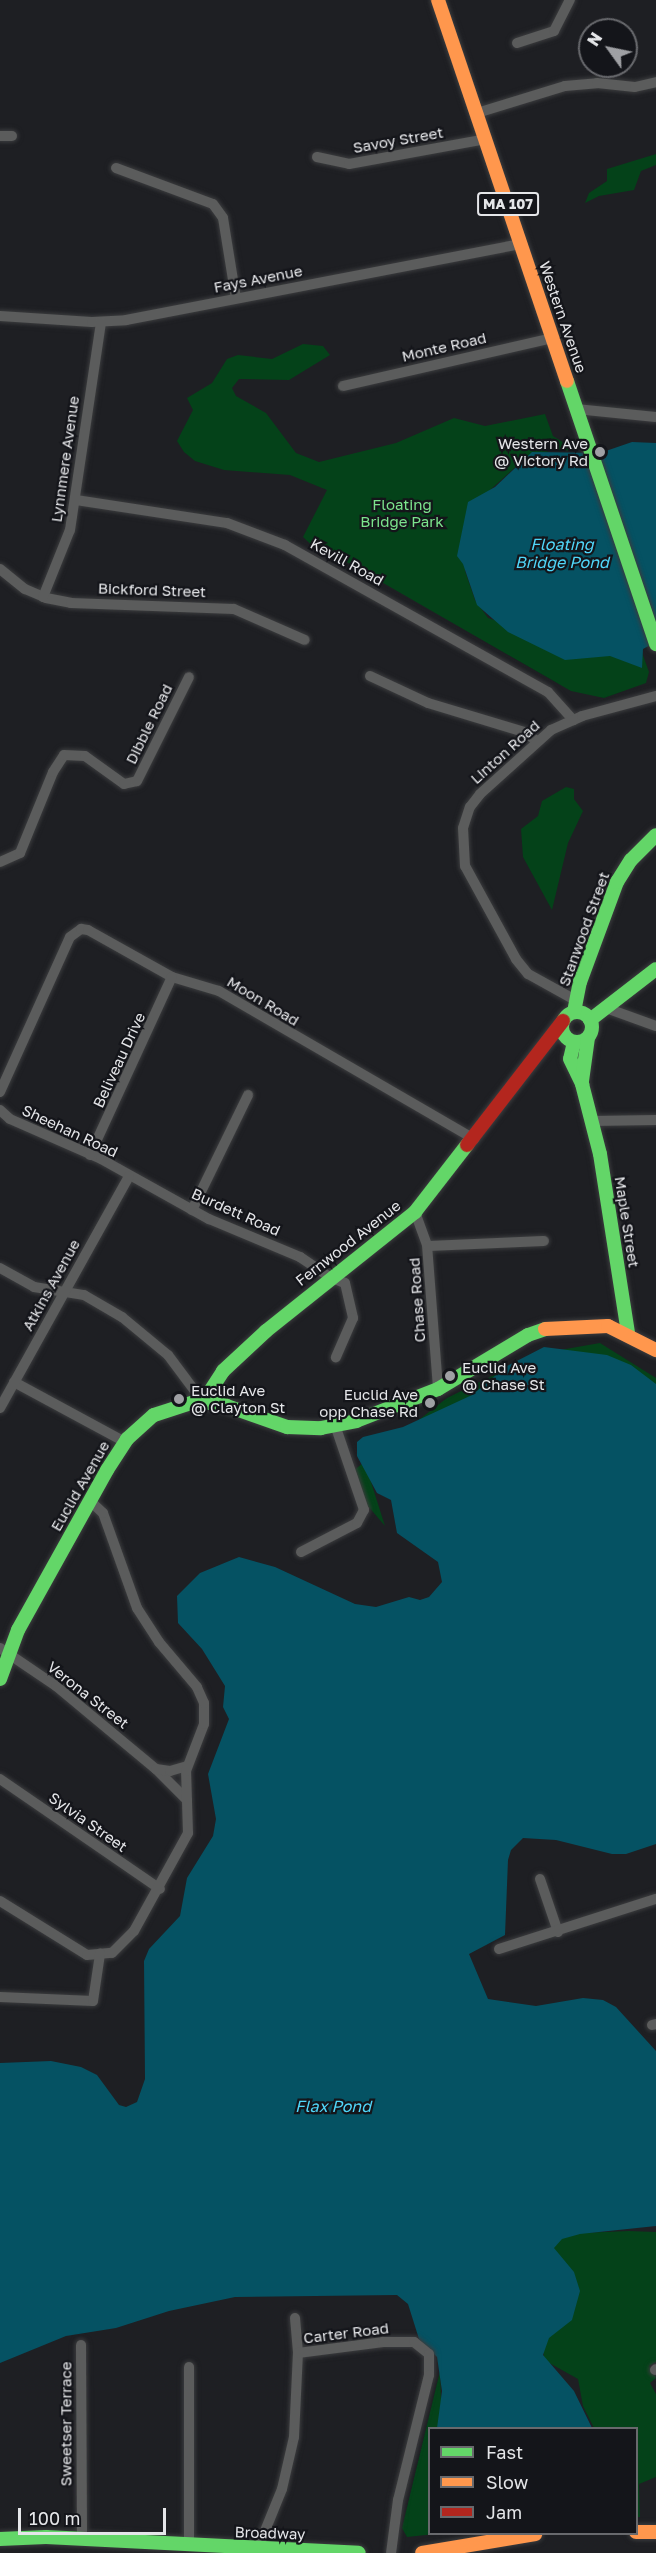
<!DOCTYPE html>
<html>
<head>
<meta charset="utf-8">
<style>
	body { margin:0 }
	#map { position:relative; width:656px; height:2553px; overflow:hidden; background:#1e1f23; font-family:"Golos Text",sans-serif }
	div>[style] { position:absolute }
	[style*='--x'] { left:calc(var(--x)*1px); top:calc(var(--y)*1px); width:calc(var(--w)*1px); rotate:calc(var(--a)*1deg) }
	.green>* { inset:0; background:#044219 }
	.water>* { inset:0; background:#055263 }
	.roads { filter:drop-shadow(0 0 2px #3b3c3e) drop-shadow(0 0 2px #3b3c3e) }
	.street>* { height:10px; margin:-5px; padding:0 5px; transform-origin:5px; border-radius:5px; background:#5b5c5c }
	.fast>* { height:14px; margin:-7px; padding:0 7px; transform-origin:7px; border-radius:7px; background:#63d668 }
	.fast>.ring { margin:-7px; padding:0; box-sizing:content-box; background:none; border:14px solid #63d668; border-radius:50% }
	.slow>* { height:14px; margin:-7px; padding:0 7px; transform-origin:7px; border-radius:7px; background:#ff974d }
	.jam>* { height:14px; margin:-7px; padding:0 7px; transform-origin:7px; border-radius:7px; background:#b3261e }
	.dots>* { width:16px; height:16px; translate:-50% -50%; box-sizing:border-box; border:3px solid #14151a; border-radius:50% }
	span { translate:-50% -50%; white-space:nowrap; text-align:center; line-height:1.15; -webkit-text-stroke:4.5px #14151a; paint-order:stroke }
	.shield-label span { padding:2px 4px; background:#14151a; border:2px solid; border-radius:4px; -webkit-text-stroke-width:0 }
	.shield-label { font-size:14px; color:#e5e6e9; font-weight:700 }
	.street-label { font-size:15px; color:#e5e6e9 }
	.poi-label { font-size:15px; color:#e5e6e9 }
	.right { translate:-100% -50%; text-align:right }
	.left { translate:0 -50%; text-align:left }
	.park-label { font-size:15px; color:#7ce48d }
	.water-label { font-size:16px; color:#50d7fa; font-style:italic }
	.legend { position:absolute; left:428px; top:2427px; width:210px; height:108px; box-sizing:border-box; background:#14151a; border:2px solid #68696d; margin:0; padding:8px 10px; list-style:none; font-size:18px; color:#e5e6e9 }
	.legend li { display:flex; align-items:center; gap:12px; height:30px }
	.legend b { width:30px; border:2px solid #68696d }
	.north { position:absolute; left:578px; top:18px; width:60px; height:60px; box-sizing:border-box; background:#14151a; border:2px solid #68696d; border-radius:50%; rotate:303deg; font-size:16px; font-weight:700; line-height:24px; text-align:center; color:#e5e6e9 }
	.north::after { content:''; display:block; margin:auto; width:21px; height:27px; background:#9fa0a4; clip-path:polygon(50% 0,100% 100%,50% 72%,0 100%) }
	.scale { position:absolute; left:18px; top:2508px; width:148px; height:27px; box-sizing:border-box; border:3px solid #e5e6e9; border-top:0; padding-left:8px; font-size:18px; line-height:21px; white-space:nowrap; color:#e5e6e9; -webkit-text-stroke:4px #14151a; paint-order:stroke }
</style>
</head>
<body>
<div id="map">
	<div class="green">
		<div style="clip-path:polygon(656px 154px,656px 165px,641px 171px,634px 190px,599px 196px,585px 203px,589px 193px,607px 181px,607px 169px)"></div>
		<div style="clip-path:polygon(303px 344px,323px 346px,330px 355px,289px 380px,239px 379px,232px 388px,236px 396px,266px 413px,296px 453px,319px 462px,396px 443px,454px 418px,485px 426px,545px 414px,553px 436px,575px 450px,549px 451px,522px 461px,490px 490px,466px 542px,465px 571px,475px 600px,488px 618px,497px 621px,639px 644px,649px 672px,646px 683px,604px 698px,571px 691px,338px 557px,317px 550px,303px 537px,327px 490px,290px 475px,224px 470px,195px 461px,184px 452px,177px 441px,193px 410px,187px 398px,212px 383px,227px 359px,238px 355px,272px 359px)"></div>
		<div style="clip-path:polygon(566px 787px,574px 789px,574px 799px,583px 811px,568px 843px,552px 910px,523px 857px,521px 829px,538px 816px,542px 801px)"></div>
		<div style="clip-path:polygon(600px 1343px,656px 1378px,656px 1409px,365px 1463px,385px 1526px,356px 1492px,349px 1474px,447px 1398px,537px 1354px)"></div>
		<div style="clip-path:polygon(629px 2231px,656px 2232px,656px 2362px,649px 2366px,656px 2378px,650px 2383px,656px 2394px,656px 2477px,639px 2484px,640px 2517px,636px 2517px,636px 2428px,594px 2428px,583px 2406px,578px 2379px,544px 2360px,539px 2246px,556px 2234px)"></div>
		<div style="clip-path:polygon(440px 2371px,442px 2428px,430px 2428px,430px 2534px,435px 2534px,407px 2537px,402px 2528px)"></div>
	</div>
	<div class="water">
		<div style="clip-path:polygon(632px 442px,656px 443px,656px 642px,643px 649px,642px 668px,610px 656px,565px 660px,508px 632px,477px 605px,463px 564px,457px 556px,468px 502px,495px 487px,532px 452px,600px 453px)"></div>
		<div style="clip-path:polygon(544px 1347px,607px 1355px,631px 1365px,656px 1384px,656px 1844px,626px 1854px,612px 1854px,556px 1840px,523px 1838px,511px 1850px,508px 1860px,505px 1935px,469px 1954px,488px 1999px,536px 2006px,583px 1998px,603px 2000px,616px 2007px,656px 2051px,656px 2226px,580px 2234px,562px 2239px,554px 2248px,574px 2272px,580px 2291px,572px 2320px,549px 2338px,543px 2355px,574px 2391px,592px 2428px,437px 2428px,442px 2391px,437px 2357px,419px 2339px,408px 2304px,397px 2295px,235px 2297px,169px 2311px,116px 2328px,66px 2336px,0 2363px,0 2063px,51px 2061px,81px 2067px,97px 2075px,119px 2105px,126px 2107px,137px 2102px,145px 2079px,144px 1961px,149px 1949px,180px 1916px,187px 1878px,213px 1836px,216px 1819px,208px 1774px,229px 1719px,223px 1707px,225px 1686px,202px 1649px,178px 1623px,177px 1596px,200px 1573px,239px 1557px,275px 1567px,355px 1604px,376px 1607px,409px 1597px,420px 1600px,429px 1597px,442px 1582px,438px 1562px,397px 1533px,391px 1500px,377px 1493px,357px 1456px,357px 1442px,363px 1437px,403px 1427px,472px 1395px,507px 1366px)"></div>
	</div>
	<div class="roads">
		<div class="street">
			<div style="--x:517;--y:43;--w:39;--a:-18"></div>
			<div style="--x:554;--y:31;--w:35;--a:-63"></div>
			<div style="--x:477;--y:113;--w:92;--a:-17.1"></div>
			<div style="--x:565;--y:86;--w:32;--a:-5"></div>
			<div style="--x:597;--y:83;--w:38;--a:6"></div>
			<div style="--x:635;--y:87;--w:22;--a:-13"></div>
			<div style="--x:0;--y:136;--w:12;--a:0"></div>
			<div style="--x:317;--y:157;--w:33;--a:12"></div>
			<div style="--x:349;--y:164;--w:139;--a:-10.3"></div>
			<div style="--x:116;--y:168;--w:103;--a:20.4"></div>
			<div style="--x:213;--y:204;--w:17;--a:54"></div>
			<div style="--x:223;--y:218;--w:81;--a:80.8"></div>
			<div style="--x:0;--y:316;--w:92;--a:3.7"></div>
			<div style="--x:92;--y:322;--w:34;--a:-3"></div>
			<div style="--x:126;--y:320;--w:402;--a:-10.9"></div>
			<div style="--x:343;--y:386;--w:214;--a:-12.9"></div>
			<div style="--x:576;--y:409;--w:80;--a:5.7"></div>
			<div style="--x:76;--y:500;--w:153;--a:8.7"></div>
			<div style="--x:227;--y:523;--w:62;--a:20.8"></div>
			<div style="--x:285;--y:545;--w:301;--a:29.2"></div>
			<div style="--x:548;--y:692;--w:38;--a:48"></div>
			<div style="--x:0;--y:569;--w:32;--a:39"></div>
			<div style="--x:25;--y:589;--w:23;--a:23"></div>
			<div style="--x:46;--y:598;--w:25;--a:11"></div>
			<div style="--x:71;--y:603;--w:163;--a:2.1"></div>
			<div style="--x:234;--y:609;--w:77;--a:23.6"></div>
			<div style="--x:43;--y:597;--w:72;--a:-68.1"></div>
			<div style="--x:70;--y:530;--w:210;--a:-81.5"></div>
			<div style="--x:370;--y:676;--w:64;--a:25"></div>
			<div style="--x:428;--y:703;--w:100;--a:16.8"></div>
			<div style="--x:524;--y:732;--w:16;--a:35"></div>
			<div style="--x:0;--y:862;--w:22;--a:-24"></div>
			<div style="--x:20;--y:853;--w:87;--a:-67.8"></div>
			<div style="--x:53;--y:772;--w:20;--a:-57"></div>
			<div style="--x:64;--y:755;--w:21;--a:3"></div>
			<div style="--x:85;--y:756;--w:48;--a:35.7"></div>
			<div style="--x:124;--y:784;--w:13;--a:-13"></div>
			<div style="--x:137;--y:781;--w:116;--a:-63.4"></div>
			<div style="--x:577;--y:1001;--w:56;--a:-151.1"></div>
			<div style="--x:528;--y:974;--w:19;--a:-129"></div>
			<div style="--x:516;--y:959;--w:106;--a:-118.7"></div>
			<div style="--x:465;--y:866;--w:38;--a:-93"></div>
			<div style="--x:463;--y:828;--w:22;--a:-72"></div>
			<div style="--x:470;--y:807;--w:16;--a:-52"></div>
			<div style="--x:480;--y:794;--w:96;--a:-42"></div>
			<div style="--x:551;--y:730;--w:34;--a:-24"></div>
			<div style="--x:582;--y:716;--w:77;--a:-15.1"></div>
			<div style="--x:606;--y:1008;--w:53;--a:19.8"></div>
			<div style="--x:0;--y:1092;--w:170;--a:-65.7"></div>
			<div style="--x:70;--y:937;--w:14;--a:-36"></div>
			<div style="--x:81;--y:929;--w:7;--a:8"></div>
			<div style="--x:88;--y:930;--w:96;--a:29.2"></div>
			<div style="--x:172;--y:977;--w:49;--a:16.6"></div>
			<div style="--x:219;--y:991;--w:295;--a:30.1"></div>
			<div style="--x:0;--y:1110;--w:13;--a:42"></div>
			<div style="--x:10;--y:1119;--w:99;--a:23.7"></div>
			<div style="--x:101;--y:1159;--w:124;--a:29.1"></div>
			<div style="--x:209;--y:1219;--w:99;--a:22.7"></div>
			<div style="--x:300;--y:1257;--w:36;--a:34"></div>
			<div style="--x:330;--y:1277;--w:16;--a:22"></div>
			<div style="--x:345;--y:1283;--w:36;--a:77"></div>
			<div style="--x:353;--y:1318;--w:43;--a:113.6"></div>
			<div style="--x:592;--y:1121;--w:64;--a:-0.9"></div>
			<div style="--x:90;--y:1155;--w:196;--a:-65.3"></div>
			<div style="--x:192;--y:1210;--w:128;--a:-64"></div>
			<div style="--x:415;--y:1212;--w:35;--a:70"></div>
			<div style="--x:427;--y:1245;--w:144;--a:85.6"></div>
			<div style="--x:428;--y:1246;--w:116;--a:-2.5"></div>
			<div style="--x:0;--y:1268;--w:39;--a:29"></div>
			<div style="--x:34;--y:1287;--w:51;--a:9.1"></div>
			<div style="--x:84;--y:1295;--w:44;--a:30.1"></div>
			<div style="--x:122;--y:1317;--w:60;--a:39.6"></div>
			<div style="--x:168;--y:1355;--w:59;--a:53.3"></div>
			<div style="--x:14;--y:1382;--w:126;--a:28.4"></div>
			<div style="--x:0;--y:1408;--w:265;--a:-60.9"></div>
			<div style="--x:301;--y:1552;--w:63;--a:-27.4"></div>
			<div style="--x:357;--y:1523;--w:15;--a:-62"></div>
			<div style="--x:364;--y:1510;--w:90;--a:-108.8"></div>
			<div style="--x:0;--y:1648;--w:68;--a:34.2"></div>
			<div style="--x:56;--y:1686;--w:130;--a:39.7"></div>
			<div style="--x:156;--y:1769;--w:44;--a:45"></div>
			<div style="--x:156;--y:1769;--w:14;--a:8"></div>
			<div style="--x:170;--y:1771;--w:18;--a:-16"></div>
			<div style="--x:0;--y:1779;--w:194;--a:34.5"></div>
			<div style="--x:540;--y:1879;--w:56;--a:71.2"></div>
			<div style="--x:0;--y:1901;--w:102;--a:31.8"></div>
			<div style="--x:87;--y:1955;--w:25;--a:-5"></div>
			<div style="--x:112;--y:1953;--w:31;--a:-45"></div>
			<div style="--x:134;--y:1931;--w:112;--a:-61.1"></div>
			<div style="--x:188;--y:1833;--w:62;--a:-91.8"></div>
			<div style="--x:186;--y:1771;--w:50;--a:-69"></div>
			<div style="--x:204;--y:1724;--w:21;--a:-90"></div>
			<div style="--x:204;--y:1703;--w:17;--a:-114"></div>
			<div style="--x:197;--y:1687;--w:59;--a:-130.2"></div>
			<div style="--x:159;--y:1642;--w:40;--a:-122.9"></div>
			<div style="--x:137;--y:1608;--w:101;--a:-109.7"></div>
			<div style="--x:103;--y:1513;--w:18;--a:-137"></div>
			<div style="--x:499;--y:1949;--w:165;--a:-17.7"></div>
			<div style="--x:0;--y:1997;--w:93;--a:2.5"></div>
			<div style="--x:93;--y:2001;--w:48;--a:-81.5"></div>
			<div style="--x:652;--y:2025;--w:4;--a:-14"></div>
			<div style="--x:295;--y:2318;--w:35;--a:85"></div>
			<div style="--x:81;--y:2345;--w:194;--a:89.7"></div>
			<div style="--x:189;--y:2367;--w:179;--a:90"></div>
			<div style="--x:655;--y:2370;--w:1;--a:-45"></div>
			<div style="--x:256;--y:2553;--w:69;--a:-67.9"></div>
			<div style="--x:282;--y:2489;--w:53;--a:-77"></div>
			<div style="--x:294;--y:2437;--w:84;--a:-87.3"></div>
			<div style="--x:298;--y:2353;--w:86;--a:-7.4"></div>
			<div style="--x:383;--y:2342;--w:31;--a:0"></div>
			<div style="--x:414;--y:2342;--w:19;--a:39"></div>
			<div style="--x:429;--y:2354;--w:21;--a:90"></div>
			<div style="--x:429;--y:2375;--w:129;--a:103.9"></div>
			<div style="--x:398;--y:2500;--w:53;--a:97.5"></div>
		</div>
		<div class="fast">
			<div style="--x:567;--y:381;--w:278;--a:71.3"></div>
			<div class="ring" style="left:562px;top:1012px;width:16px;height:16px"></div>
			<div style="--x:574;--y:1012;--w:31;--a:-79"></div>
			<div style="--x:580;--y:982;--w:107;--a:-69.7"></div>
			<div style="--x:617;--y:882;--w:26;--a:-58"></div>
			<div style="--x:631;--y:860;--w:35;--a:-45"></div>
			<div style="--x:590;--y:1020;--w:83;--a:-37.7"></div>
			<div style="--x:574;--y:1042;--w:17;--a:103"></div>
			<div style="--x:570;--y:1059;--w:28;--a:64"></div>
			<div style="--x:582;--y:1084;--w:72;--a:75.6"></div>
			<div style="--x:600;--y:1154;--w:181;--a:81.1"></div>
			<div style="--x:582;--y:1081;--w:43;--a:-82.1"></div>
			<div style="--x:203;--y:1402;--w:37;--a:-57"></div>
			<div style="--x:223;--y:1371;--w:59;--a:-42.9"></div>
			<div style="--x:266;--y:1331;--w:191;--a:-38.6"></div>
			<div style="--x:415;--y:1212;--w:85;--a:-52.2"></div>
			<div style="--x:0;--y:1679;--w:52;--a:-69.8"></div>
			<div style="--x:18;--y:1630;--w:183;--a:-60.9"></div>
			<div style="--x:107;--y:1470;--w:37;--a:-57"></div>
			<div style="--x:127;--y:1439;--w:36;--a:-42"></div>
			<div style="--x:154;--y:1415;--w:45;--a:-18"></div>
			<div style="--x:197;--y:1401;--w:30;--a:9"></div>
			<div style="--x:227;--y:1406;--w:64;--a:19.3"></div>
			<div style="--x:287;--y:1427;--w:34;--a:2"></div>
			<div style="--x:321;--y:1428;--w:36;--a:-11"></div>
			<div style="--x:356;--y:1421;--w:88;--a:-21.3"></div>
			<div style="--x:438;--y:1389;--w:105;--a:-31"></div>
			<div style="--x:528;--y:1335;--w:18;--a:-19"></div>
			<div style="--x:0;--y:2539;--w:46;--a:-2.5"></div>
			<div style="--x:46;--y:2537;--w:313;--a:2.9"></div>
		</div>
		<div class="slow">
			<div style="--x:438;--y:0;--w:402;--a:71.3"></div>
			<div style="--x:545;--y:1329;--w:63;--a:-2.7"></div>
			<div style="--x:608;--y:1326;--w:54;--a:26.6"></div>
			<div style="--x:636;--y:2532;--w:20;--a:0"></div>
			<div style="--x:422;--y:2553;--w:115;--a:-9.5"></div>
		</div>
		<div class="jam">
			<div style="--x:467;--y:1145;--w:157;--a:-52.3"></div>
		</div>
	</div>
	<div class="dots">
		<div style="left:600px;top:452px;background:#9fa0a4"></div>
		<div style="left:450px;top:1376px;background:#9fa0a4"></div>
		<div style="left:179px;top:1399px;background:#9fa0a4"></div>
		<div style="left:430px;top:1403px;background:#9fa0a4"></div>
	</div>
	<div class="shield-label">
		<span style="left:508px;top:204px">MA 107</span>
	</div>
	<div class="street-label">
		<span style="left:398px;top:140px;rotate:-10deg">Savoy Street</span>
		<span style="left:258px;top:279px;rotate:-11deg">Fays Avenue</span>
		<span style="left:563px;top:317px;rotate:71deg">Western Avenue</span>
		<span style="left:444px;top:347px;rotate:-13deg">Monte Road</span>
		<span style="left:65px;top:459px;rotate:-82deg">Lynnmere Avenue</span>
		<span style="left:347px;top:562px;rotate:29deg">Kevill Road</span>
		<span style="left:152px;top:590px;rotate:2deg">Bickford Street</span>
		<span style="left:149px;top:724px;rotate:-64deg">Dibble Road</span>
		<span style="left:505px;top:752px;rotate:-42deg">Linton Road</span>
		<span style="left:584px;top:929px;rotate:-70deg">Stanwood Street</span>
		<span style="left:263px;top:1001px;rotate:31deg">Moon Road</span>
		<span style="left:119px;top:1060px;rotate:-65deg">Beliveau Drive</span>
		<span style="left:70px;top:1131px;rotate:25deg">Sheehan Road</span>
		<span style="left:236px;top:1212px;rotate:24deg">Burdett Road</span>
		<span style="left:627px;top:1222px;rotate:81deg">Maple Street</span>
		<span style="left:348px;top:1243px;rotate:-38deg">Fernwood Avenue</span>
		<span style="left:51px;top:1285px;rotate:-61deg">Atkins Avenue</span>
		<span style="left:417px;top:1300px;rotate:-94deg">Chase Road</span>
		<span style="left:80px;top:1486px;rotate:-60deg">Euclid Avenue</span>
		<span style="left:88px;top:1695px;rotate:38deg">Verona Street</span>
		<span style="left:88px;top:1822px;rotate:35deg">Sylvia Street</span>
		<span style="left:346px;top:2333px;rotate:-7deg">Carter Road</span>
		<span style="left:66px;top:2424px;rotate:-90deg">Sweetser Terrace</span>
		<span style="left:270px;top:2533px;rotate:2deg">Broadway</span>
	</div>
	<div class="poi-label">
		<span class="right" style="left:588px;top:452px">Western Ave<br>@ Victory Rd</span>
		<span class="left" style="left:462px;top:1376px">Euclid Ave<br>@ Chase St</span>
		<span class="left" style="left:191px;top:1399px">Euclid Ave<br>@ Clayton St</span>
		<span class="right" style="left:418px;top:1403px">Euclid Ave<br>opp Chase Rd</span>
	</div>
	<div class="park-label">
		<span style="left:402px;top:513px">Floating<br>Bridge Park</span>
	</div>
	<div class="water-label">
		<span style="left:562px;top:553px">Floating<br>Bridge Pond</span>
		<span style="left:333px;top:2106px">Flax Pond</span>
	</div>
	<ul class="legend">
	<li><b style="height:8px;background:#63d668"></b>Fast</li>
	<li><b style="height:8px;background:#ff974d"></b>Slow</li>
	<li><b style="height:8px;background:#b3261e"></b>Jam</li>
	</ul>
	<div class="north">N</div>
	<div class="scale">100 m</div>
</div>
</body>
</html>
